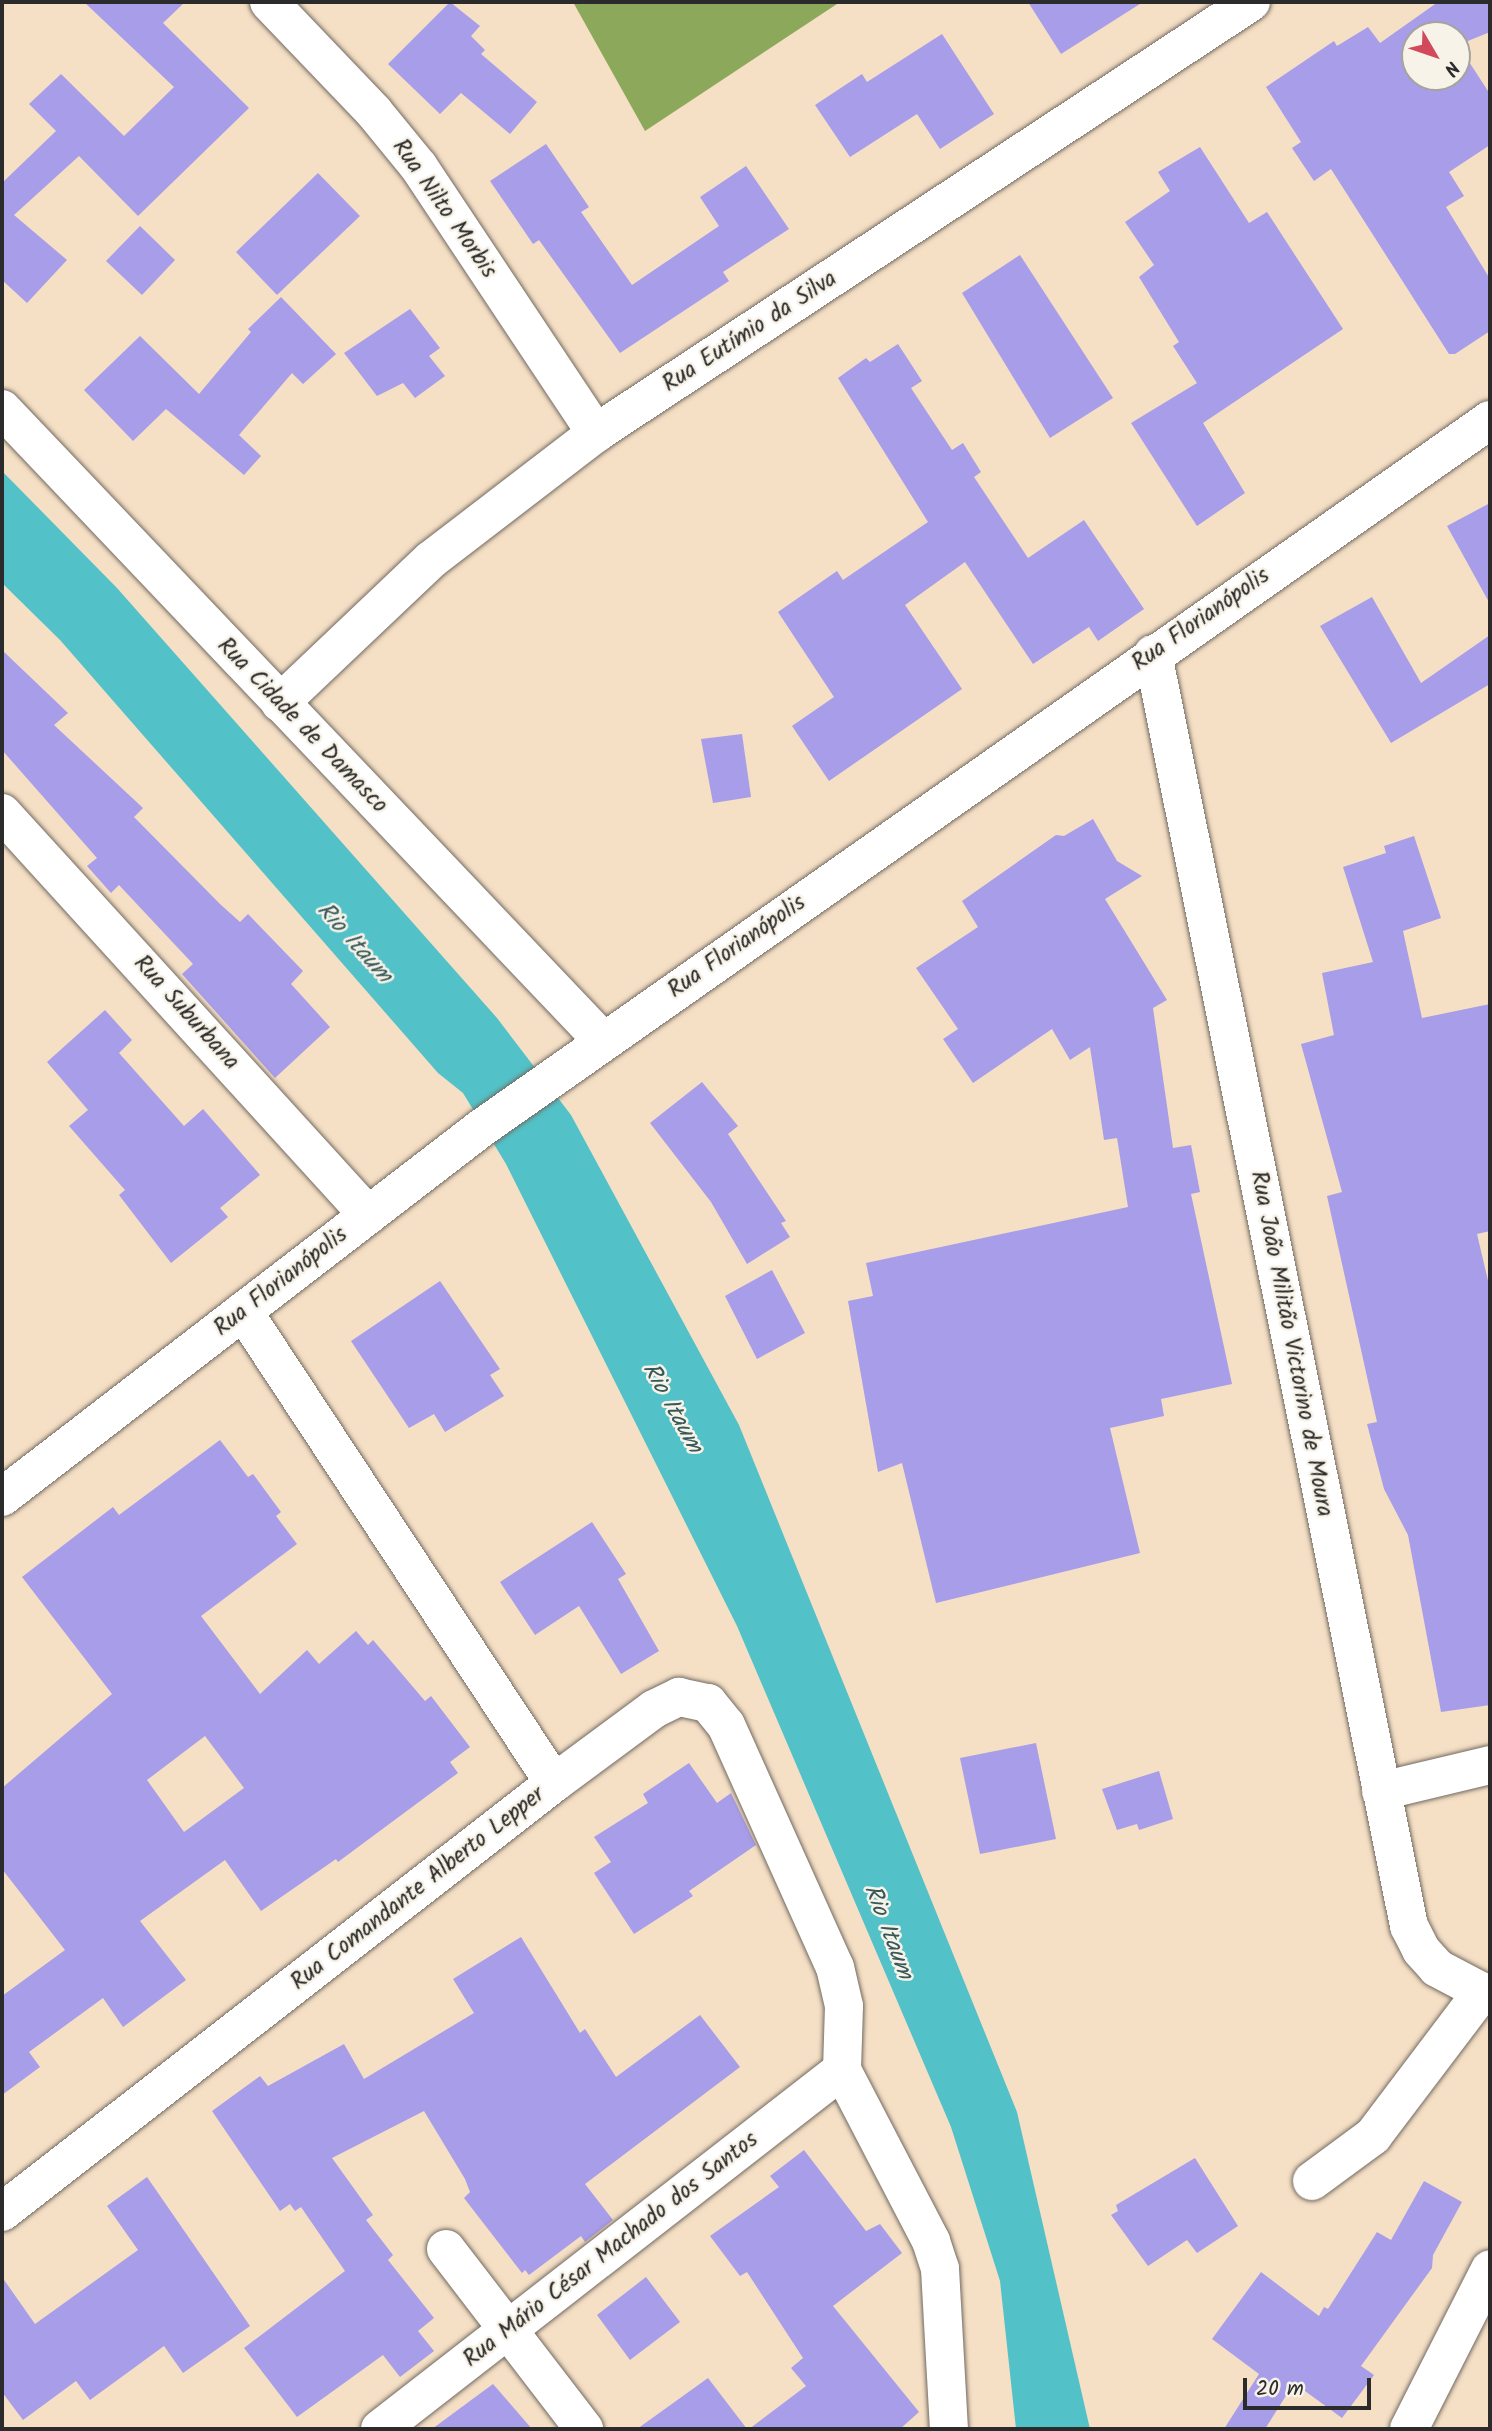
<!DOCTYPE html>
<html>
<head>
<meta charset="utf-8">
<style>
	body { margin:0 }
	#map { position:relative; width:1492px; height:2431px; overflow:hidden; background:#f5dfc5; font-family:Kalam,sans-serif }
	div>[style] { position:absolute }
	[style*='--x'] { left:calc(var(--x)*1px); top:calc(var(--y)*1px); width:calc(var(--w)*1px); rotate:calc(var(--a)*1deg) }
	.forest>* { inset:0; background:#8ca95b }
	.water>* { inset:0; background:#53c2c8 }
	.building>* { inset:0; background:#a89de8 }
	.roads { filter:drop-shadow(0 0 2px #726a61) drop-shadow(0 0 2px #726a61) }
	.minor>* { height:38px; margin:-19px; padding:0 19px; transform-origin:19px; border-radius:19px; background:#fff }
	.major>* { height:38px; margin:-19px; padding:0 19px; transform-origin:19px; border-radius:19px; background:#fff }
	span { translate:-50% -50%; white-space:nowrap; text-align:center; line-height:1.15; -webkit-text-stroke:5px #f7f3e8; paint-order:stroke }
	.street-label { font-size:23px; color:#2b2b2b }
	.water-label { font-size:24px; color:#37585a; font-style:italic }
	.frame { position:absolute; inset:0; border:4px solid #2b2b2b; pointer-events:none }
	.north { position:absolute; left:1401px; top:21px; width:70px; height:70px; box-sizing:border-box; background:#f7f3e8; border:2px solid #a5a39c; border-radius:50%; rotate:129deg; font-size:19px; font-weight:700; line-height:28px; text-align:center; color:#2b2b2b }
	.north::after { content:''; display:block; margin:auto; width:24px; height:32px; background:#d1495b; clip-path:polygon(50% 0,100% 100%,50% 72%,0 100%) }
	.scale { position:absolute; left:1243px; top:2378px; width:128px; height:32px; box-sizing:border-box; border:4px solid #2b2b2b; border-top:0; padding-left:9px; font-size:21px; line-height:24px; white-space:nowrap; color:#2b2b2b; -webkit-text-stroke:5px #f7f3e8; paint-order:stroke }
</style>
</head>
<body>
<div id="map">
	<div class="forest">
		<div style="clip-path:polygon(573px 2px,840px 2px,645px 131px)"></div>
	</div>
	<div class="water">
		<div style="clip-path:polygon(2px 471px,117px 588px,497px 1018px,571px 1115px,739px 1425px,1017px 2112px,1090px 2429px,1016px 2429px,1000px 2281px,951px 2127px,737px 1626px,506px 1164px,463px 1093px,438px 1073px,60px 640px,2px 583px)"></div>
	</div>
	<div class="building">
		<div style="clip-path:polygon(84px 2px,185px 2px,163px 23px,249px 108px,138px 216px,79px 156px,14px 215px,67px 260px,27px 303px,2px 280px,2px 183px,56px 131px,29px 104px,61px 74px,124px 136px,174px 87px)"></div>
		<div style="clip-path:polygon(450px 2px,480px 26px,471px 36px,485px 50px,481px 54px,537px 102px,510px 134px,461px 93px,440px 114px,388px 64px)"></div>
		<div style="clip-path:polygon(1028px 2px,1143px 2px,1061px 54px)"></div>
		<div style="clip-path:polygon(evenodd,1438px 2px,1490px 2px,1490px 32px,1458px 45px,1490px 94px,1490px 145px,1449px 172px,1464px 196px,1446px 207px,1490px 279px,1490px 331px,1455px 354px,1449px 354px,1331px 169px,1314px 181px,1292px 148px,1301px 142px,1266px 87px,1334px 41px,1337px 46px,1368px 27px,1380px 43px,1438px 2px,1415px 35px,1457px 35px,1457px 77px,1415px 77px,1415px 35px)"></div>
		<div style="clip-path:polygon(942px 34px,994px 114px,940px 149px,917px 114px,850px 157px,815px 105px,862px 74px,867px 82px)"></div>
		<div style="clip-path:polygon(546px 144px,589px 207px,581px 212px,632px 285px,719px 226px,700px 197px,746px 166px,789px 229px,723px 272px,729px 281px,620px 353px,539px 240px,533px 244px,490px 181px)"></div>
		<div style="clip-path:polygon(1200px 147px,1249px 223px,1267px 212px,1343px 329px,1203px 423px,1245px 493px,1197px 526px,1131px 423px,1197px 383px,1173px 346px,1179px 342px,1139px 277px,1154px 265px,1125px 222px,1170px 191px,1158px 172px)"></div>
		<div style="clip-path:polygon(318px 173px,360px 216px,277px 295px,236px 252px)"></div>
		<div style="clip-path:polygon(140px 226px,175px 260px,142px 295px,106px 261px)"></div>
		<div style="clip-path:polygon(1020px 255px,1113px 398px,1050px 438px,962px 293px)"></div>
		<div style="clip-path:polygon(281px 297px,336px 354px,303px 384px,292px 373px,239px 435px,261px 456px,244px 475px,166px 409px,133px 441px,84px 390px,140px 336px,199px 394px,251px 332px,248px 329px)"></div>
		<div style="clip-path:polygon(410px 309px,440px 348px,429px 356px,445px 376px,415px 398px,403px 383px,377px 396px,344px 353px)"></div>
		<div style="clip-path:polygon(898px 344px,922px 381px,911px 388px,952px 450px,963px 443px,981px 472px,974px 477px,1028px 558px,1084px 520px,1144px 609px,1098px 641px,1089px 627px,1033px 664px,965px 562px,905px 605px,962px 689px,829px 781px,792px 726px,834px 697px,778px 612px,837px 571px,843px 580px,928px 522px,838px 378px,866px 358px,870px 362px)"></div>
		<div style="clip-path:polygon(1490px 503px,1490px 604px,1447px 526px)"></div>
		<div style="clip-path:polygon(1372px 597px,1421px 683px,1490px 635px,1490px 684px,1391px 743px,1320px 626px)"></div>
		<div style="clip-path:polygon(2px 650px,68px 713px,54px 725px,143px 808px,134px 817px,220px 904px,240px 922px,248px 914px,303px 971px,291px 984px,330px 1027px,275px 1078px,182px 974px,193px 964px,119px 885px,111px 893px,87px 866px,97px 858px,2px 750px)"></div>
		<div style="clip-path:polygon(742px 734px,751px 797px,713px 803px,701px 739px)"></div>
		<div style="clip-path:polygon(1093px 819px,1117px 861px,1142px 876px,1105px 899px,1167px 1000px,1153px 1008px,1173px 1148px,1191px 1145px,1200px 1192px,1191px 1194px,1232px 1384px,1161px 1399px,1164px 1416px,1110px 1428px,1140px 1553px,936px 1603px,902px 1463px,878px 1472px,848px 1301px,873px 1296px,866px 1263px,1128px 1207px,1117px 1138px,1104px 1140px,1090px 1047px,1070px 1060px,1052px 1029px,973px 1083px,943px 1039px,958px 1029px,916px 968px,978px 927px,962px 901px,1056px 835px,1064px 836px)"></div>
		<div style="clip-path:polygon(1414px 836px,1441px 918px,1403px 931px,1422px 1018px,1490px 1004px,1490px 1231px,1477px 1234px,1490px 1289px,1490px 1705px,1441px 1712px,1408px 1535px,1384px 1489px,1367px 1424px,1377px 1422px,1327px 1196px,1342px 1192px,1301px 1044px,1334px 1035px,1322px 973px,1373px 962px,1343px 867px,1386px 853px,1384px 846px)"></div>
		<div style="clip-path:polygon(105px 1010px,132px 1040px,119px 1053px,184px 1126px,203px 1109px,260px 1175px,220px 1208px,228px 1217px,171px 1263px,119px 1195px,125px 1190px,69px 1126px,88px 1110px,47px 1062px)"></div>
		<div style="clip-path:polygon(702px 1082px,738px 1126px,728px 1134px,786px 1221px,781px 1223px,790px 1237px,747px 1264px,711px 1202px,650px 1123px)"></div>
		<div style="clip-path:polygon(772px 1270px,805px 1333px,757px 1359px,725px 1296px)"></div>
		<div style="clip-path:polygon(440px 1281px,500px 1369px,490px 1375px,504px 1396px,445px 1432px,434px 1414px,409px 1428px,351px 1341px)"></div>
		<div style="clip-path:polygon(evenodd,220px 1440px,248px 1477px,253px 1474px,281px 1512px,276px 1516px,297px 1544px,201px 1616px,260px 1694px,307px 1650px,319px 1664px,356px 1631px,368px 1645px,373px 1640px,425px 1701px,431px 1696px,470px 1747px,450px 1762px,458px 1773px,338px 1862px,336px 1859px,261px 1911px,225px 1860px,140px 1921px,186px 1980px,123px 2027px,103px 1998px,29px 2052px,40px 2067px,2px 2095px,2px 1996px,65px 1950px,2px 1869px,2px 1788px,112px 1694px,22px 1577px,113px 1507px,119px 1515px,220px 1440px,205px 1736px,244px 1788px,184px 1832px,147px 1780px,205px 1736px)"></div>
		<div style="clip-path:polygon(592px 1522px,626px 1574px,618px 1579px,659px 1651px,621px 1674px,579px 1606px,535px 1635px,500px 1582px)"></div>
		<div style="clip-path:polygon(1036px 1743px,1056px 1839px,980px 1854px,960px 1758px)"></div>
		<div style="clip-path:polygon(689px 1763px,717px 1803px,731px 1793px,756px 1845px,689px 1891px,693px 1896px,634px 1934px,594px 1873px,611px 1862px,594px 1837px,648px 1803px,643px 1794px)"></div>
		<div style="clip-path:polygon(1159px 1771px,1173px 1819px,1139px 1830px,1137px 1824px,1117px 1830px,1102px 1789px)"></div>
		<div style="clip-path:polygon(521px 1937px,580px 2033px,585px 2029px,616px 2077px,700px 2015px,740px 2067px,585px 2184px,613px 2220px,585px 2242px,581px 2236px,529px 2275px,525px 2270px,522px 2273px,464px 2198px,470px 2192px,465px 2179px,424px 2111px,332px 2158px,373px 2215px,366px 2220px,393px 2255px,388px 2260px,434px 2318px,418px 2331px,434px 2351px,400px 2377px,383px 2355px,297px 2417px,244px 2348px,345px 2271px,301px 2207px,295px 2211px,290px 2204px,280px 2211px,212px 2111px,260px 2076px,268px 2086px,344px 2044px,364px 2079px,474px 2013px,453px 1979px)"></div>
		<div style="clip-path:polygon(804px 2150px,866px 2231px,880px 2224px,902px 2253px,833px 2306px,919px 2412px,900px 2429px,749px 2429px,806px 2386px,791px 2368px,803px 2358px,747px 2272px,740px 2276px,710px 2236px,779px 2187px,770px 2176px)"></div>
		<div style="clip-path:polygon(1195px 2158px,1238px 2226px,1197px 2253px,1187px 2240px,1148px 2266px,1111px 2215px,1118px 2211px,1116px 2205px)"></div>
		<div style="clip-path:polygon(147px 2177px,250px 2326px,183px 2373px,164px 2346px,90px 2400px,76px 2381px,23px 2420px,2px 2392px,2px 2277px,35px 2324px,138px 2250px,107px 2206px)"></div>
		<div style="clip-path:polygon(1424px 2181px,1462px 2202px,1433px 2255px,1432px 2268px,1361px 2366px,1374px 2375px,1342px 2418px,1294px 2383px,1265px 2429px,1224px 2429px,1259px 2374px,1212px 2339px,1261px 2272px,1319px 2316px,1324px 2307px,1328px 2309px,1377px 2232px,1391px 2240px)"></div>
		<div style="clip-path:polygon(646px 2277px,680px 2322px,630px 2360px,597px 2315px)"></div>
		<div style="clip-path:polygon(708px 2378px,747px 2429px,637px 2429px)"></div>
		<div style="clip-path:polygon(493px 2384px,532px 2429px,432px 2429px)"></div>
	</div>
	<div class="roads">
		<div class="minor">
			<div style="--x:269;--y:2;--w:152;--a:46.3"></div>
			<div style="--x:374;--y:112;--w:71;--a:50.7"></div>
			<div style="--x:419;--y:167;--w:320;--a:56.4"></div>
			<div style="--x:2;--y:409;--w:872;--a:46.44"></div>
			<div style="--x:1153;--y:654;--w:1298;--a:78.62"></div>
			<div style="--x:1409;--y:1926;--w:27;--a:63"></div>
			<div style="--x:1421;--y:1950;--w:24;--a:48"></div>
			<div style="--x:1437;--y:1968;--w:60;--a:27.8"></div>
			<div style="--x:280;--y:703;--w:209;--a:-43.5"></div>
			<div style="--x:432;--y:559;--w:207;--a:-37.5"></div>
			<div style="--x:596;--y:433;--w:784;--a:-33.35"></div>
			<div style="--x:2;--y:813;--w:544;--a:47.68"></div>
			<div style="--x:554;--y:1783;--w:124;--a:-36.5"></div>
			<div style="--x:654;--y:1709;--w:28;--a:-26"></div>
			<div style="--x:679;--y:1697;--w:30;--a:12"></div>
			<div style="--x:708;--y:1703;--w:28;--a:51"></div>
			<div style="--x:726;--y:1725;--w:265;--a:65.8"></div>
			<div style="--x:835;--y:1967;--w:40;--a:77"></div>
			<div style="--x:844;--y:2006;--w:64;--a:91.8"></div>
			<div style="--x:842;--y:2070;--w:193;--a:62.5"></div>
			<div style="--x:931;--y:2241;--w:29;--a:72"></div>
			<div style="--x:940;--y:2269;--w:160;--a:86.8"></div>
			<div style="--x:1381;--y:1791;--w:112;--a:-13.4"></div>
			<div style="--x:1312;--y:2181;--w:76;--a:-36.4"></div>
			<div style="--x:1373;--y:2136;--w:181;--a:-52.9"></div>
			<div style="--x:2;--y:2212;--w:699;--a:-37.85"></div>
			<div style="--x:554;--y:1783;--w:565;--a:-123.38"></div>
			<div style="--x:446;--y:2249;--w:227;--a:52.5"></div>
			<div style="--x:380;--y:2429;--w:585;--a:-37.85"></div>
			<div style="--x:1409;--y:2429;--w:179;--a:-63.1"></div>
		</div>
		<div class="major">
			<div style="--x:2;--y:1497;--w:603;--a:-37.59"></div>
			<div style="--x:480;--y:1129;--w:1234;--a:-35.07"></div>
		</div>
	</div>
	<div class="street-label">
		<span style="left:444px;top:209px;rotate:55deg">Rua Nilto Morbis</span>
		<span style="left:750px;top:332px;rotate:-33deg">Rua Eutímio da Silva</span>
		<span style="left:1201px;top:620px;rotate:-35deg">Rua Florianópolis</span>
		<span style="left:302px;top:726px;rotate:46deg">Rua Cidade de Damasco</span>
		<span style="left:737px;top:947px;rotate:-35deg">Rua Florianópolis</span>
		<span style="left:186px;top:1013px;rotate:48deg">Rua Suburbana</span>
		<span style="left:281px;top:1282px;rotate:-38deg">Rua Florianópolis</span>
		<span style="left:1291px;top:1344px;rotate:79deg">Rua João Militão Victorino de Moura</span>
		<span style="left:418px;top:1889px;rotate:-38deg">Rua Comandante Alberto Lepper</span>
		<span style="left:611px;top:2250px;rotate:-38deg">Rua Mário César Machado dos Santos</span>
	</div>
	<div class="water-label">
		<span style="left:354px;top:943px;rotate:48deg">Rio Itaum</span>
		<span style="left:672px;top:1408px;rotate:61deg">Rio Itaum</span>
		<span style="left:888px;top:1932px;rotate:69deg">Rio Itaum</span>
	</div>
	<div class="frame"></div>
	<div class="north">N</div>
	<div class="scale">20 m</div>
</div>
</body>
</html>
